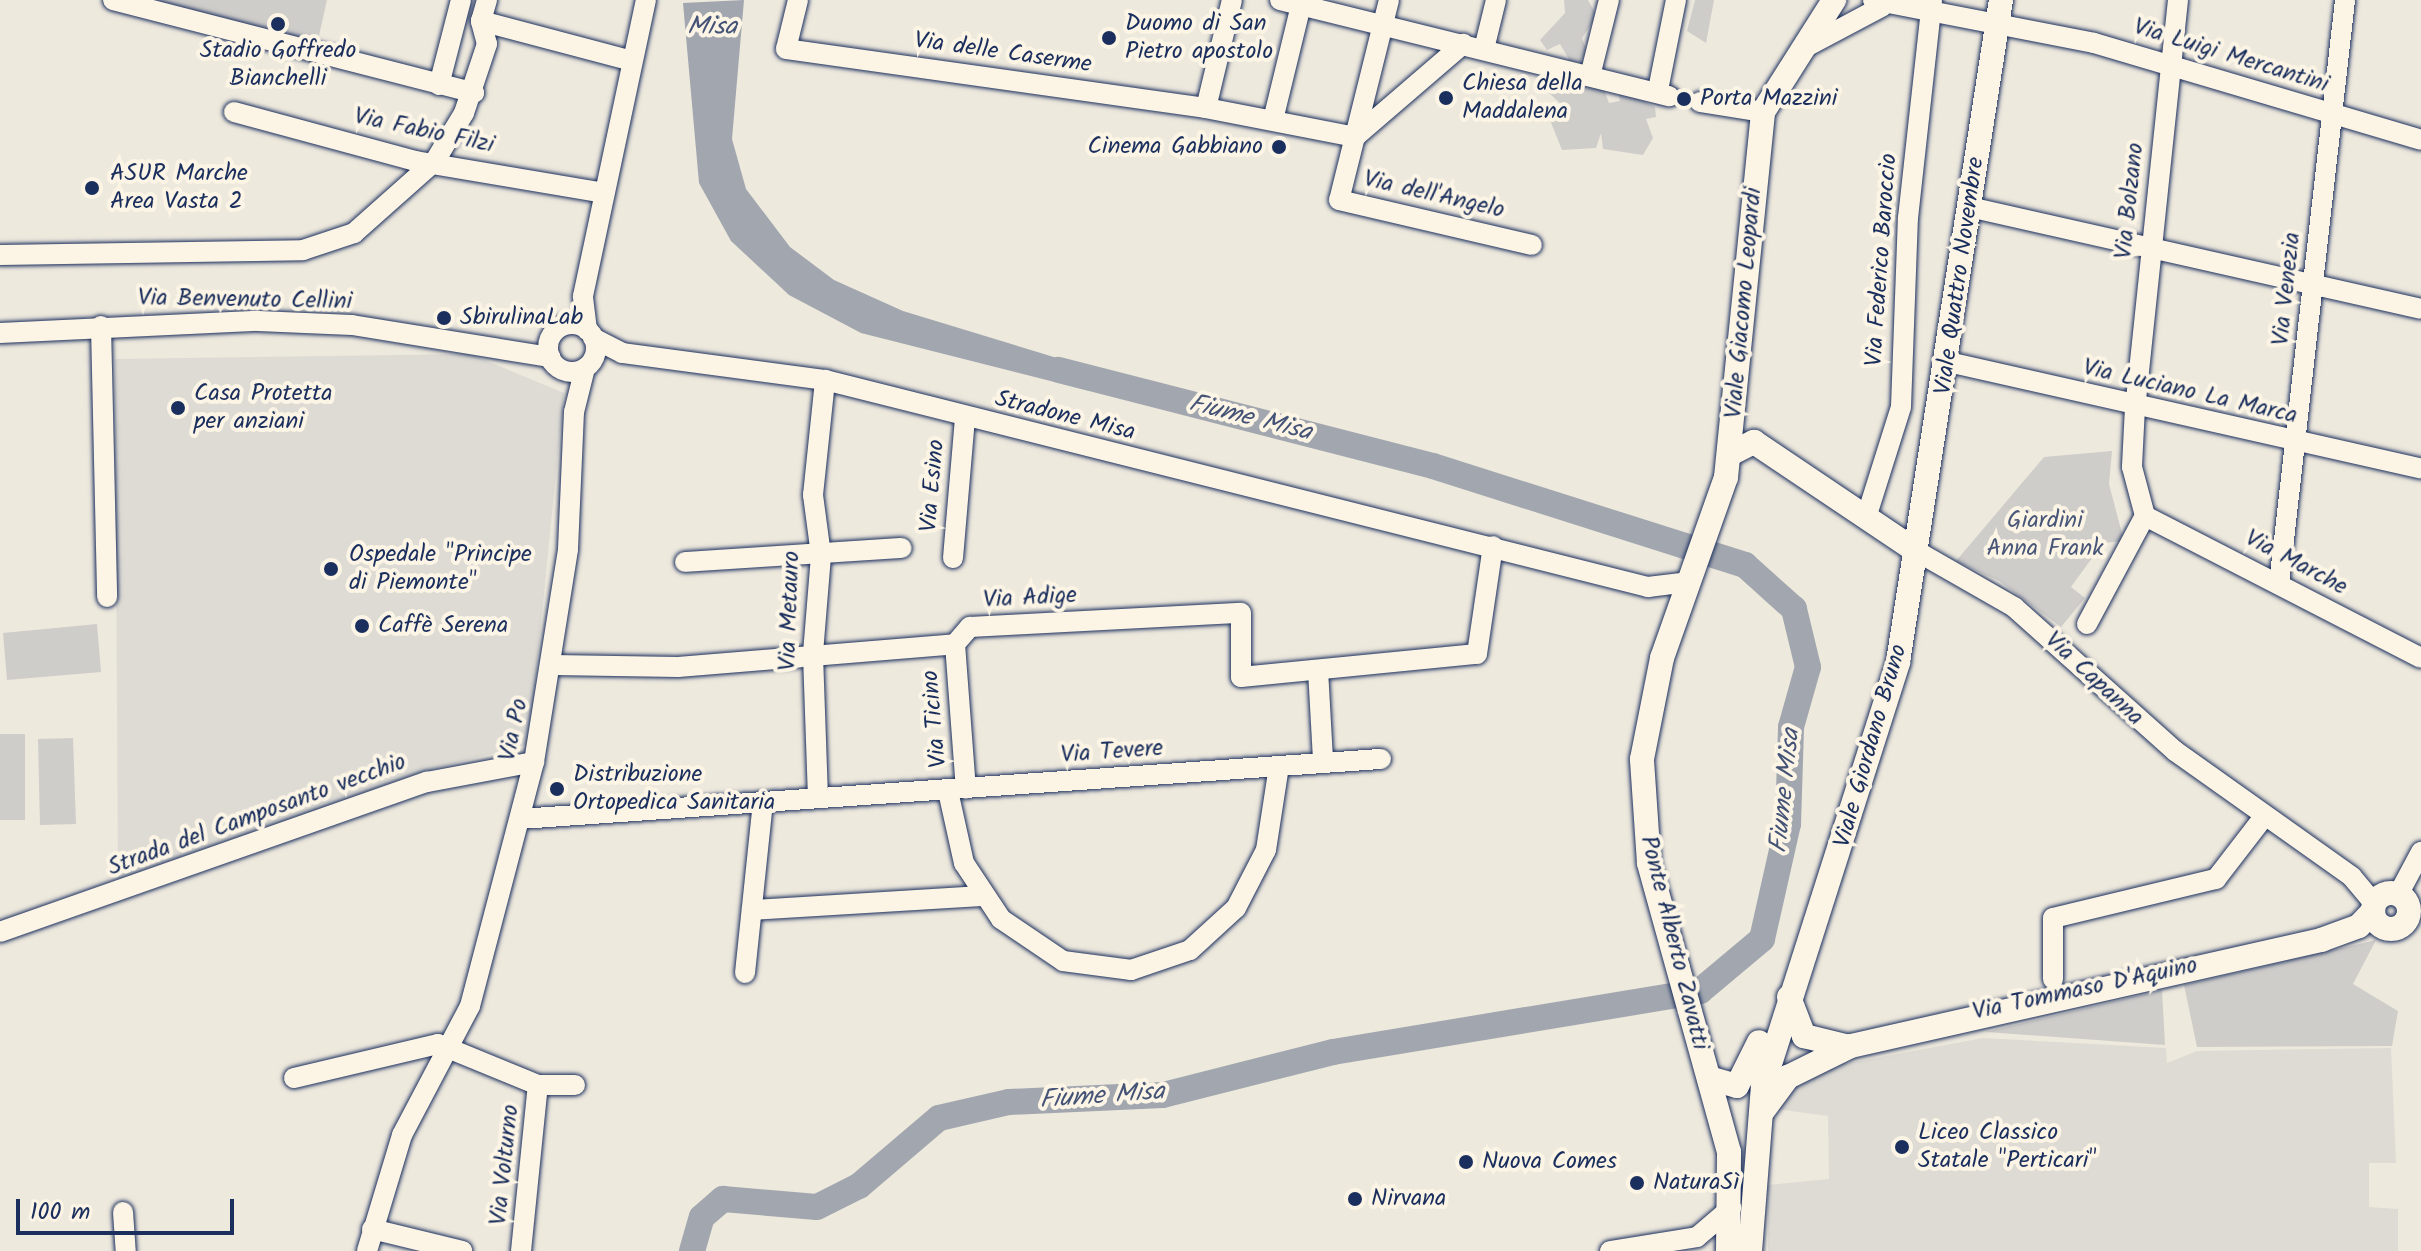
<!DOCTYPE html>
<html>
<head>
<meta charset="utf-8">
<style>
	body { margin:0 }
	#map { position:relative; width:2421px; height:1251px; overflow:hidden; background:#eee9dd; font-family:Kalam,sans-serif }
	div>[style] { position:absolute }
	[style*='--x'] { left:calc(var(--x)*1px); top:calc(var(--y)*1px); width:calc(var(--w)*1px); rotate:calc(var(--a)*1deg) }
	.built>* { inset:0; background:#dedbd4 }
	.green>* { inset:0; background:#cfcdca }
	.water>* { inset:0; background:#a2a7af }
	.river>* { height:26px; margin:-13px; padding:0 13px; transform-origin:13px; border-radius:13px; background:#a2a7af }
	.minor-tunnel>* { height:20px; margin-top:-10px; transform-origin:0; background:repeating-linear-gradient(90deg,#c4c4c4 0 20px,transparent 0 30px) }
	.roads { filter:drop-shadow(0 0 2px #1b2f5e) drop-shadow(0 0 2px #1b2f5e) }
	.minor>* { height:20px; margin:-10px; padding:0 10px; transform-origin:10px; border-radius:10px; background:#fcf5e5 }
	.minor>.ring { margin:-10px; padding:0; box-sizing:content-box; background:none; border:20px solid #fcf5e5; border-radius:50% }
	.major>* { height:24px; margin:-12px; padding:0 12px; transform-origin:12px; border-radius:12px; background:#fcf5e5 }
	.major>.ring { margin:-12px; padding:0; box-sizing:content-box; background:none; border:24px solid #fcf5e5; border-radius:50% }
	.dots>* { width:22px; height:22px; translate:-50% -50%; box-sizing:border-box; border:4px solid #fcf5e5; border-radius:50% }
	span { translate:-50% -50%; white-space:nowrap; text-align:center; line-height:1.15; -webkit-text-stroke:8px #fcf5e5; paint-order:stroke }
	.poi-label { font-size:24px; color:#1b2f5e }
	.left { translate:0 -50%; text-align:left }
	.right { translate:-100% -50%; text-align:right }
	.street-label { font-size:24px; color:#1b2f5e }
	.park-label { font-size:24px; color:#485679 }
	.water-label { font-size:26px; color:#445376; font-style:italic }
	.scale { position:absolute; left:16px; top:1199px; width:218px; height:36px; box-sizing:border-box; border:4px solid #1b2f5e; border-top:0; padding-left:10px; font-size:24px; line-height:28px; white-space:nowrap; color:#1b2f5e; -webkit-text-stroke:6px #fcf5e5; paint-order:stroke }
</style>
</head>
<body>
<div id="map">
	<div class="built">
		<div style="clip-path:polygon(470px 354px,564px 393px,529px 744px,425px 771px,118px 882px,115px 359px)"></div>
		<div style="clip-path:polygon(1983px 1038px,2166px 1048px,2167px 1063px,2197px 1051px,2391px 1048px,2396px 1163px,2369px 1163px,2369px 1207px,2398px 1209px,2398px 1251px,1768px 1251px,1768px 1185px,1829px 1179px,1828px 1116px,1777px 1109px,1788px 1091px,1822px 1068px)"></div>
	</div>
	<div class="green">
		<div style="clip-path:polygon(146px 0,327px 0,317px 45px)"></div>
		<div style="clip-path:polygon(1564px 0,1588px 0,1597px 16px,1582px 38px,1587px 52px,1580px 62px,1570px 61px,1560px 44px,1547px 50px,1540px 40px,1565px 13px)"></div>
		<div style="clip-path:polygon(1695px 0,1714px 0,1706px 43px,1687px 31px)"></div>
		<div style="clip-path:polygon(1563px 75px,1602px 85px,1609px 103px,1620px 101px,1618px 90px,1655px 107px,1656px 117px,1646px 119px,1653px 138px,1643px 155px,1603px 149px,1601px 133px,1596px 148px,1562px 150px,1550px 120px,1569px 112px,1546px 90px,1559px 90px)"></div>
		<div style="clip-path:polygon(2112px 451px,2109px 484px,2124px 541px,2103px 543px,2071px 587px,2085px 598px,2061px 627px,1999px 581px,1956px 561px,2044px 457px)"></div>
		<div style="clip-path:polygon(97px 624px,101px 672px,7px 680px,3px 633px)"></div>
		<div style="clip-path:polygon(0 734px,25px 734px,25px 820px,0 820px)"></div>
		<div style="clip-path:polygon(73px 738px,76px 824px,40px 825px,38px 739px)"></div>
		<div style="clip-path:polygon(2376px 940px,2353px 984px,2398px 1011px,2392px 1046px,2197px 1047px,2184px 985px)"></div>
		<div style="clip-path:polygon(2162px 990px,2165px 1045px,1986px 1032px)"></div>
	</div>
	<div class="water">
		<div style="clip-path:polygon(744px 0,732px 139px,746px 189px,790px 247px,834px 280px,903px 311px,1093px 369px,1090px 391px,861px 333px,789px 295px,731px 241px,699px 183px,683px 3px)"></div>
	</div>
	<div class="river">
		<div style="--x:692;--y:1251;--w:35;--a:-74"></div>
		<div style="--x:702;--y:1217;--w:28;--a:-41"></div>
		<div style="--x:723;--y:1199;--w:94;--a:4.9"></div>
		<div style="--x:817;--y:1207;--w:47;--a:-26.6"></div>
		<div style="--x:859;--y:1186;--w:105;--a:-40.4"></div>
		<div style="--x:939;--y:1118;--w:72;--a:-12.9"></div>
		<div style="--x:1009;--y:1102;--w:154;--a:-2.6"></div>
		<div style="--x:1163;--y:1095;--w:175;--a:-14.2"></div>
		<div style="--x:1333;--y:1052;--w:372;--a:-9.4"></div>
		<div style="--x:1700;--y:991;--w:81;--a:-40"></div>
		<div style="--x:1762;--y:939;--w:118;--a:-77.3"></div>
		<div style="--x:1788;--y:824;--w:97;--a:-88.2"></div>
		<div style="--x:1791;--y:727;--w:62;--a:-74.2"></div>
		<div style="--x:1808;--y:667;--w:60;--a:-103.6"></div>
		<div style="--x:1794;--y:609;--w:66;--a:-138.1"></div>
		<div style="--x:1745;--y:565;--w:327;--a:-162.4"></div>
		<div style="--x:1433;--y:466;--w:387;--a:-165.6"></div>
	</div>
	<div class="minor-tunnel">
		<div style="--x:1669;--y:96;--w:32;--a:11"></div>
	</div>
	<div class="roads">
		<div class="minor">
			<div style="--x:113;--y:0;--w:373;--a:14.4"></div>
			<div style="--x:798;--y:0;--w:50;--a:103.8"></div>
			<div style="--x:786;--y:49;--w:424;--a:8"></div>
			<div style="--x:1206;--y:108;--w:152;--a:11"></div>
			<div style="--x:1280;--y:0;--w:401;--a:13.9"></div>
			<div style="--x:1389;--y:0;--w:206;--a:104"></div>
			<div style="--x:1339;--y:200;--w:198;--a:13.1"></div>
			<div style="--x:1873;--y:0;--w:225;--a:11"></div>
			<div style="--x:2094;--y:43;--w:341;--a:16.5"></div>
			<div style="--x:2178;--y:0;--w:409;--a:96"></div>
			<div style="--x:2135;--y:407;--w:60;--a:92.9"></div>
			<div style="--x:2132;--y:467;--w:51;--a:75.1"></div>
			<div style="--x:2145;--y:516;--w:310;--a:27.2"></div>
			<div style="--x:481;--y:21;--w:156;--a:14.8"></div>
			<div style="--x:481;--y:21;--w:22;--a:-74"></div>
			<div style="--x:1806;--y:47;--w:87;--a:-28"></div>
			<div style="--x:1484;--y:49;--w:50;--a:-76.2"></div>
			<div style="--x:1591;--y:72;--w:74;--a:-76"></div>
			<div style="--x:439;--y:85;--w:88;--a:-75.5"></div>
			<div style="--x:1658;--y:90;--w:92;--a:-78.7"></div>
			<div style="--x:1700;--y:102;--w:64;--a:9"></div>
			<div style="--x:1206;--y:108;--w:111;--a:-76.5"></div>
			<div style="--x:234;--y:112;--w:188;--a:15.1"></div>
			<div style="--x:415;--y:161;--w:192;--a:9.6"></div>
			<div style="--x:1273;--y:120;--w:118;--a:-76.3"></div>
			<div style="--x:1355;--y:137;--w:143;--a:-40.7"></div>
			<div style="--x:1969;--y:207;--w:463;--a:12.7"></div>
			<div style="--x:0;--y:255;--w:303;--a:-0.9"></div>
			<div style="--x:303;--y:250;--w:54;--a:-18.4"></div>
			<div style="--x:354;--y:233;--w:108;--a:-41.6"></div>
			<div style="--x:435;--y:161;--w:56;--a:-58.9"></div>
			<div style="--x:464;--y:113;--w:73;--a:-71.6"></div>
			<div style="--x:487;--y:44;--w:24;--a:-105"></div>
			<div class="ring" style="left:548px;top:324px;width:28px;height:28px"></div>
			<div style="--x:101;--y:326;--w:271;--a:88.7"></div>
			<div style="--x:587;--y:330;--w:34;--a:-97"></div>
			<div style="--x:583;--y:296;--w:303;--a:-78"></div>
			<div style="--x:0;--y:333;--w:258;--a:-2.7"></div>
			<div style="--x:258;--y:321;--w:94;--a:2.4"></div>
			<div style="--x:352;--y:325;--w:201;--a:9.2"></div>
			<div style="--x:593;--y:338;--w:33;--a:27"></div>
			<div style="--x:622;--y:353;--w:205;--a:7.6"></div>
			<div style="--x:825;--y:380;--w:849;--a:14.12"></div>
			<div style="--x:1648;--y:587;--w:40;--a:-7.1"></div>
			<div style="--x:1948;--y:362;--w:485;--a:12.7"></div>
			<div style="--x:1866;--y:518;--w:116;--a:-72.5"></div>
			<div style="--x:1901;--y:407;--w:189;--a:-87.9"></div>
			<div style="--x:1908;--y:218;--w:219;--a:-83.7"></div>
			<div style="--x:1918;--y:552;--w:111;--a:29.8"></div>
			<div style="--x:2014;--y:607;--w:216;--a:41.8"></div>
			<div style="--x:2175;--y:751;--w:217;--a:35.4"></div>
			<div style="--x:2352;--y:877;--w:35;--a:50"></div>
			<div style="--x:953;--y:558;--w:141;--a:-85.1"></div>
			<div style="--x:685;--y:562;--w:217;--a:-3.7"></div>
			<div style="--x:2279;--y:584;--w:588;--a:-83.55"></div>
			<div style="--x:2087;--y:624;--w:123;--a:-61.8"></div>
			<div style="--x:955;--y:644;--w:145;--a:85.7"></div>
			<div style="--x:553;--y:665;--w:125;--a:0.9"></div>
			<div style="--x:678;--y:667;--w:278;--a:-4.7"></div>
			<div style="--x:955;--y:644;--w:23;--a:-49"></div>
			<div style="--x:970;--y:627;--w:271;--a:-3"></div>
			<div style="--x:1241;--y:613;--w:64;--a:90"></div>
			<div style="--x:1241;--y:677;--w:237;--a:-5.6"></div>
			<div style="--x:1477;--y:654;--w:109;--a:-81.6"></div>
			<div style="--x:1318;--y:670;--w:89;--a:86.8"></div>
			<div style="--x:948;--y:791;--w:74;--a:77.5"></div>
			<div style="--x:964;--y:863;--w:67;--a:56.5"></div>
			<div style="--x:1001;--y:919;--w:75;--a:34.1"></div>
			<div style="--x:1063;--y:961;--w:69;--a:7.5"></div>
			<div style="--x:1131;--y:970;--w:62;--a:-18.7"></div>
			<div style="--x:1190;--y:950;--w:62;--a:-42.4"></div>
			<div style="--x:1236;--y:908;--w:65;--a:-62.7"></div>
			<div style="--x:1266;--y:850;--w:85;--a:-81.2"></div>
			<div style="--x:818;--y:798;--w:145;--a:-92"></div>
			<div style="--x:813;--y:653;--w:98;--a:-85.3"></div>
			<div style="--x:821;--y:555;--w:61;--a:-97.6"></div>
			<div style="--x:813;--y:495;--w:116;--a:-84"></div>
			<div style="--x:520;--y:819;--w:863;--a:-3.99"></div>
			<div style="--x:2398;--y:895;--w:49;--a:-61.9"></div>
			<div style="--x:752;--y:910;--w:228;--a:-3.5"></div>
			<div style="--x:0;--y:932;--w:453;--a:-19.4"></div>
			<div style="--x:427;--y:782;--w:109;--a:-10.6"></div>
			<div style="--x:745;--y:973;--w:172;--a:-84"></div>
			<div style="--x:2053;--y:979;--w:61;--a:-90"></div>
			<div style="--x:2053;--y:918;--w:168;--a:-13.5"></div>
			<div style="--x:2216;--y:879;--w:77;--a:-52.4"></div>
			<div style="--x:294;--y:1078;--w:148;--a:-13.3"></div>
			<div style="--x:438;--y:1044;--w:108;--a:22.3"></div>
			<div style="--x:538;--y:1085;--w:37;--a:0"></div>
			<div style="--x:123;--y:1212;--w:39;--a:86"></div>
			<div style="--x:372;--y:1229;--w:93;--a:13.7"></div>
			<div style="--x:367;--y:1251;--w:121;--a:-73.2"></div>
			<div style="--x:402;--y:1135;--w:146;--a:-62.2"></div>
			<div style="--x:470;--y:1006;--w:252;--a:-75.3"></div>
			<div style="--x:534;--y:762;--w:216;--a:-80.9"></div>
			<div style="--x:568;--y:549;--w:137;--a:-87.5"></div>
			<div style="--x:574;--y:412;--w:45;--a:-76"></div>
			<div style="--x:521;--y:1251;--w:167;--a:-84.2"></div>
			<div style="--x:1610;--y:1251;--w:88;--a:-9.1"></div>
			<div style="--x:1697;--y:1237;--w:45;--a:-40.5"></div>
		</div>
		<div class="major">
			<div style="--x:1730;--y:454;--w:27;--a:-27"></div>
			<div style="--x:1754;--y:442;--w:197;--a:33.9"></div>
			<div class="ring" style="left:2373px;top:893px;width:12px;height:12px"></div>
			<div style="--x:1789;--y:997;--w:42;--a:69"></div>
			<div style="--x:1804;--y:1036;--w:42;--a:13.7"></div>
			<div style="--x:1709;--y:1078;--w:29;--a:16"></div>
			<div style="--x:1737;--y:1086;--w:49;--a:-63.4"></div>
			<div style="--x:1762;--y:1112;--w:44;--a:-53.4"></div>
			<div style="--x:1788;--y:1077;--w:70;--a:-26.2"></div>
			<div style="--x:1851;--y:1046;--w:482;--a:-12.7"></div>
			<div style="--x:2321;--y:940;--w:40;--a:-20.2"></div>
			<div style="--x:2359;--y:926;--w:21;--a:-47"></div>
			<div style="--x:1728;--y:1251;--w:99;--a:-89.4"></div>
			<div style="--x:1729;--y:1152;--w:300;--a:-105.5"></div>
			<div style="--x:1649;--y:863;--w:104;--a:-93.9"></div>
			<div style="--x:1642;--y:759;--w:103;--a:-78.8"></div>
			<div style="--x:1662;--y:658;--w:192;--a:-70.5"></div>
			<div style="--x:1726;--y:477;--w:367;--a:-84.2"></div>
			<div style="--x:1763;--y:112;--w:133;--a:-57.6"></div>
			<div style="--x:1750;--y:1251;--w:166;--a:-85.5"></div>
			<div style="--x:1763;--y:1086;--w:445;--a:-72.3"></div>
			<div style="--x:1898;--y:662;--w:670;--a:-81.16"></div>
		</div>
	</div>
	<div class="dots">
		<div style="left:278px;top:24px;background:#1b2f5e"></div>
		<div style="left:1109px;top:38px;background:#1b2f5e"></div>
		<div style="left:1446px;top:98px;background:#1b2f5e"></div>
		<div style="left:1684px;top:99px;background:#1b2f5e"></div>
		<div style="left:1279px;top:147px;background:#1b2f5e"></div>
		<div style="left:92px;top:188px;background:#1b2f5e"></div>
		<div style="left:444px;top:318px;background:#1b2f5e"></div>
		<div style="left:178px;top:408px;background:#1b2f5e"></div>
		<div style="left:331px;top:569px;background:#1b2f5e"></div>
		<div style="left:362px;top:626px;background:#1b2f5e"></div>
		<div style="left:557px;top:789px;background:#1b2f5e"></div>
		<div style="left:1902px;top:1147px;background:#1b2f5e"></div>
		<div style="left:1466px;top:1162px;background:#1b2f5e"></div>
		<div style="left:1637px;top:1183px;background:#1b2f5e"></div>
		<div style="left:1355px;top:1199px;background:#1b2f5e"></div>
	</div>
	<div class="poi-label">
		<span class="left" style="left:1125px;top:38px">Duomo di San<br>Pietro apostolo</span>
		<span style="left:278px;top:65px">Stadio Goffredo<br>Bianchelli</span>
		<span class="left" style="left:1462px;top:98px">Chiesa della<br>Maddalena</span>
		<span class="left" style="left:1700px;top:99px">Porta Mazzini</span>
		<span class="right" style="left:1263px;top:147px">Cinema Gabbiano</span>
		<span class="left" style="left:110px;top:188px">ASUR Marche<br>Area Vasta 2</span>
		<span class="left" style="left:460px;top:318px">SbirulinaLab</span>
		<span class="left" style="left:194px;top:408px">Casa Protetta<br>per anziani</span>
		<span class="left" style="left:349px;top:569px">Ospedale "Principe<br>di Piemonte"</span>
		<span class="left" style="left:378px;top:626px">Caffè Serena</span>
		<span class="left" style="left:573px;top:789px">Distribuzione<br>Ortopedica Sanitaria</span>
		<span class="left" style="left:1918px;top:1147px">Liceo Classico<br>Statale "Perticari"</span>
		<span class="left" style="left:1482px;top:1162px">Nuova Comes</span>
		<span class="left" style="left:1653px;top:1183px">NaturaSì</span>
		<span class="left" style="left:1371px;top:1199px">Nirvana</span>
	</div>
	<div class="street-label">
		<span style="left:1003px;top:53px;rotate:8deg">Via delle Caserme</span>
		<span style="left:2231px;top:56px;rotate:17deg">Via Luigi Mercantini</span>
		<span style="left:424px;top:131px;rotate:12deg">Via Fabio Filzi</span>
		<span style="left:1434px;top:195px;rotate:13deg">Via dell'Angelo</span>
		<span style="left:2130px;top:201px;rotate:-84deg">Via Bolzano</span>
		<span style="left:1882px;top:260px;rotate:-86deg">Via Federico Baroccio</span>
		<span style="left:1960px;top:276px;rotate:-82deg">Viale Quattro Novembre</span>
		<span style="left:2287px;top:289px;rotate:-84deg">Via Venezia</span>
		<span style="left:245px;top:300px;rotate:1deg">Via Benvenuto Cellini</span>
		<span style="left:1744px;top:303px;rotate:-85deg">Viale Giacomo Leopardi</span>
		<span style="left:2190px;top:392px;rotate:13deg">Via Luciano La Marca</span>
		<span style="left:1065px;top:416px;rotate:14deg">Stradone Misa</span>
		<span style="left:933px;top:486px;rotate:-85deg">Via Esino</span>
		<span style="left:2296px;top:563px;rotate:28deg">Via Marche</span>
		<span style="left:1030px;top:598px;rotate:-3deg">Via Adige</span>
		<span style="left:790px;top:611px;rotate:-88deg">Via Metauro</span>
		<span style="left:2094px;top:679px;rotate:43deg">Via Capanna</span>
		<span style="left:935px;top:719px;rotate:-95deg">Via Ticino</span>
		<span style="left:514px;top:730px;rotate:-78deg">Via Po</span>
		<span style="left:1871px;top:746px;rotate:-74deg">Viale Giordano Bruno</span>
		<span style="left:1112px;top:752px;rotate:-4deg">Via Tevere</span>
		<span style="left:257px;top:815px;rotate:-20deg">Strada del Camposanto vecchio</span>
		<span style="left:1674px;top:943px;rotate:76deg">Ponte Alberto Zavatti</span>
		<span style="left:2085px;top:989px;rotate:-12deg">Via Tommaso D'Aquino</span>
		<span style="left:505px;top:1165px;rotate:-84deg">Via Volturno</span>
	</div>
	<div class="park-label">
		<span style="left:2045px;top:535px">Giardini<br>Anna Frank</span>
	</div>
	<div class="water-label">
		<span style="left:712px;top:28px">Misa</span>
		<span style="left:1250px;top:419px;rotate:14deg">Fiume Misa</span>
		<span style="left:1786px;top:791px;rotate:-84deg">Fiume Misa</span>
		<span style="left:1102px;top:1097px;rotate:-4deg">Fiume Misa</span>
	</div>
	<div class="scale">100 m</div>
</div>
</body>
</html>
